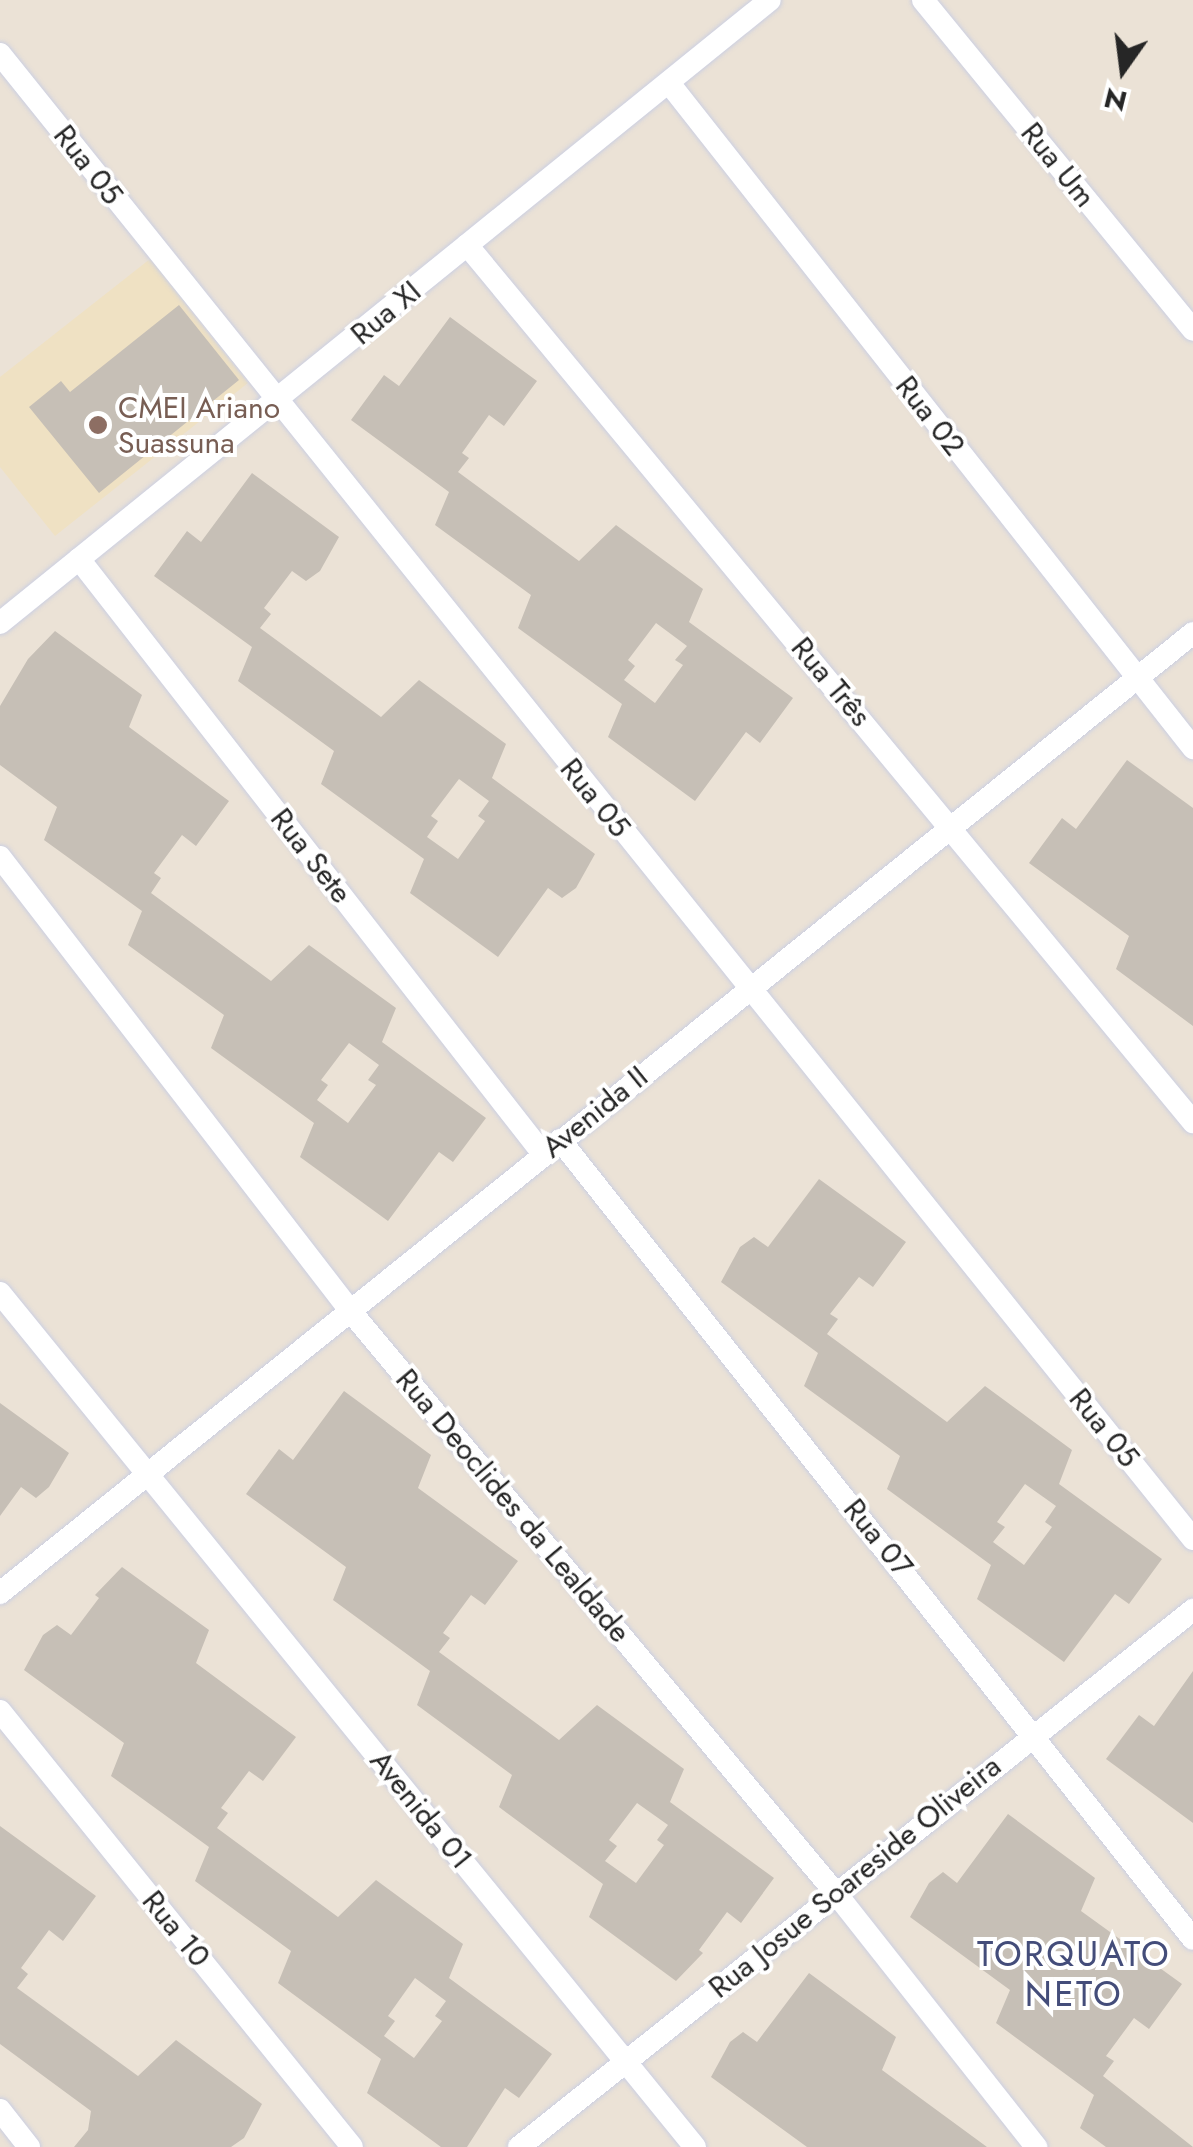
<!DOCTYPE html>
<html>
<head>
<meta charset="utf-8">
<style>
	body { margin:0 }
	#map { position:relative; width:1193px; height:2147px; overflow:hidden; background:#ebe2d6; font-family:Jost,sans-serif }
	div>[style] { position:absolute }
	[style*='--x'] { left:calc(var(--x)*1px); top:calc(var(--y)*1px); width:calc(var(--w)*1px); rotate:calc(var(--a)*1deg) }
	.education>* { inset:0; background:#efe1c3 }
	.building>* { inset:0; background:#c6bfb6 }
	.roads { filter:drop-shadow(0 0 2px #cbcfe2) drop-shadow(0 0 2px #cbcfe2) }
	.minor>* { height:22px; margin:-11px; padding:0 11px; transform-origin:11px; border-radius:11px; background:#fff }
	.dots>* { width:28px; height:28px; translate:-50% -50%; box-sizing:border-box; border:5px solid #fff; border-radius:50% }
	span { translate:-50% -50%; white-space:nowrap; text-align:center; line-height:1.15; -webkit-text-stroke:8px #fff; paint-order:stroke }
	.street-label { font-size:30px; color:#262626 }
	.education-label { font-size:30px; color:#785e54 }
	.left { translate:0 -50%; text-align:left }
	.quarter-label { font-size:35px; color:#444d7a; letter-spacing:2.5px }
	.north { position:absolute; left:1073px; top:20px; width:100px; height:100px; -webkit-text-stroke:8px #fff; paint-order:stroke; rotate:194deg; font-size:28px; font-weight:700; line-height:40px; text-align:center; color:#262626 }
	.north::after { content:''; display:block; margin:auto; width:35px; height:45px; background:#262626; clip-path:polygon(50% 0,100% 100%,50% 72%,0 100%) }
</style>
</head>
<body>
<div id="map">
	<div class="education">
		<div style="clip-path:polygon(150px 259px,248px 383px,55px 536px,0 467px,0 377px)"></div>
	</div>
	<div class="building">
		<div style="clip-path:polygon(179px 305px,239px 380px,99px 493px,29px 407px,61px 381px,70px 392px)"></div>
		<div style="clip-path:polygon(evenodd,450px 317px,537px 381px,504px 426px,489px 415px,462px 453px,469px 458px,458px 472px,579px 561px,616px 525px,703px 589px,689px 622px,793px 698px,760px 743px,746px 732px,695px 801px,608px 737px,622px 704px,518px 628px,531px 595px,435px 525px,449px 492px,351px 420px,384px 375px,399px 386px,450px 317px,656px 623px,687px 646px,675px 660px,683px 665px,655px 703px,624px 680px,635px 666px,628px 660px,656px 623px)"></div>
		<div style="clip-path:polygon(evenodd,252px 473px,339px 537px,320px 571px,306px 581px,292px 571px,264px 608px,271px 614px,260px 628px,381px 717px,419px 680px,506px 744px,492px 778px,595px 854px,576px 888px,562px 898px,548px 888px,498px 957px,410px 893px,424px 859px,321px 784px,334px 751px,238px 681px,252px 647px,154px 576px,187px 531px,201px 542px,252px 473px,459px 779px,489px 801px,478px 816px,485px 821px,458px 859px,427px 837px,438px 821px,431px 816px,459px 779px)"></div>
		<div style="clip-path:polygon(evenodd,55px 631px,142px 695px,129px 727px,229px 801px,196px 846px,182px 835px,154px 873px,161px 878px,151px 893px,271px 981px,309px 945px,396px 1008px,382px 1042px,486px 1118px,453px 1162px,439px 1152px,388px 1221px,300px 1157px,314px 1123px,211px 1048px,224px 1015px,128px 945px,142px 911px,44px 840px,57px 807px,0 765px,0 706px,28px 659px,55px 631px,349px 1043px,379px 1065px,368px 1080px,376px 1085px,348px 1123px,317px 1100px,328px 1085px,321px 1080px,349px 1043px)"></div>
		<div style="clip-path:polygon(1127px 760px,1193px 808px,1193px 1026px,1116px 969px,1129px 936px,1029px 863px,1062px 818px,1076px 829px)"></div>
		<div style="clip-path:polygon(evenodd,819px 1179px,906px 1242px,873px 1287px,859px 1277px,830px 1314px,838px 1319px,827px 1334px,947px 1422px,985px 1386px,1072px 1450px,1059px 1484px,1162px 1559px,1129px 1604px,1115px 1594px,1064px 1662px,977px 1599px,991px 1565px,887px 1489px,900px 1456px,804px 1386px,818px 1353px,721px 1282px,740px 1247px,754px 1237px,768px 1247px,819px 1179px,1025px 1484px,1056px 1506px,1045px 1522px,1052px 1527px,1024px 1565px,993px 1542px,1005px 1527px,997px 1522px,1025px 1484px)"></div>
		<div style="clip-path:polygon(evenodd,344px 1391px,431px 1455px,418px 1488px,518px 1561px,485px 1605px,471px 1595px,443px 1633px,450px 1638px,439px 1652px,559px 1740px,597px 1705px,684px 1769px,670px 1802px,774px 1878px,741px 1923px,727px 1912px,699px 1950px,703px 1953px,676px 1981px,589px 1917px,603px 1884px,499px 1807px,512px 1775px,417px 1705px,430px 1671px,333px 1600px,346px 1567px,246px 1494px,279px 1449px,293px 1460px,344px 1391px,637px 1803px,668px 1825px,657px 1840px,664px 1845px,636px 1883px,605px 1861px,617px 1846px,609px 1840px,637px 1803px)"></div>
		<div style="clip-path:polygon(0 1403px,69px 1453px,49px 1487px,36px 1498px,21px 1487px,0 1516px)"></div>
		<div style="clip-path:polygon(evenodd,122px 1567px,209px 1630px,196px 1663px,296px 1737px,263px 1781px,249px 1771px,221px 1808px,228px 1813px,217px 1828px,338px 1917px,376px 1880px,463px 1944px,449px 1978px,552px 2054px,519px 2098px,505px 2088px,467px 2147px,441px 2147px,367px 2093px,381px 2059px,278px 1983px,291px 1951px,195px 1881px,209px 1847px,111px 1776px,124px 1743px,24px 1670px,43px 1635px,57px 1625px,71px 1635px,99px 1598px,95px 1595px,122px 1567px,415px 1978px,446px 2001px,435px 2016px,442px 2021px,414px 2058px,384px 2036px,395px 2021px,388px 2016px,415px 1978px)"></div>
		<div style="clip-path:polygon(1193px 1671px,1193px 1823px,1106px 1759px,1139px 1715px,1154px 1726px)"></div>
		<div style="clip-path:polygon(1008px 1814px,1095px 1878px,1081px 1911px,1182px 1984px,1149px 2029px,1134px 2018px,1106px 2056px,1114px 2061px,1103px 2076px,1193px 2147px,1106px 2147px,1080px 2128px,1094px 2095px,996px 2023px,1010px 1990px,910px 1917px,929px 1883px,943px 1872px,957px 1883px)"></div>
		<div style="clip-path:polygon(0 1826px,96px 1896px,63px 1941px,49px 1930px,21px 1968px,28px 1974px,17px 1988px,138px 2076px,176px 2040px,262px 2104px,244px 2138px,231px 2147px,74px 2147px,88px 2130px,91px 2111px,0 2044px)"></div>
		<div style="clip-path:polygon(809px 1973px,896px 2037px,882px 2070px,987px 2147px,807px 2147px,711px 2077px,730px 2042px,743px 2032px,757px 2042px)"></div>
	</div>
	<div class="roads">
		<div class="minor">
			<div style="--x:923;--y:0;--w:426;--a:50.7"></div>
			<div style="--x:0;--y:54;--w:1905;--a:51.22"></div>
			<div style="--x:669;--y:83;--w:847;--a:51.76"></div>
			<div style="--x:467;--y:245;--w:1139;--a:50.38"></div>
			<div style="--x:79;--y:559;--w:755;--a:52.05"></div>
			<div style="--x:0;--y:623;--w:990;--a:-38.98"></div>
			<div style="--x:0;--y:857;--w:576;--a:52.33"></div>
			<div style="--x:352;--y:1313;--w:759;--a:50.18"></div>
			<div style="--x:838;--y:1896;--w:320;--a:51.7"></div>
			<div style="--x:560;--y:1140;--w:1019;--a:51.61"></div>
			<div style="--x:0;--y:1293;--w:1101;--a:50.86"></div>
			<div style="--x:0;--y:1593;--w:1531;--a:-38.82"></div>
			<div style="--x:0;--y:1711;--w:560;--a:51.08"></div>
			<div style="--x:0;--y:2110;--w:47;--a:51.9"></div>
			<div style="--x:519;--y:2147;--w:862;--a:-38.55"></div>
		</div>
	</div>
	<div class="dots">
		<div style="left:98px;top:425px;background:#8d6e63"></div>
	</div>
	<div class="street-label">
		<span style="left:88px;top:165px;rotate:52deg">Rua 05</span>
		<span style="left:1058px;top:165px;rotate:51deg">Rua Um</span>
		<span style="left:386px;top:313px;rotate:-40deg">Rua XI</span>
		<span style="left:930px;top:416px;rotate:52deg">Rua 02</span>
		<span style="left:831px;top:682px;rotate:50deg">Rua Três</span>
		<span style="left:595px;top:798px;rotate:51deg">Rua 05</span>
		<span style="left:311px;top:856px;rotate:52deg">Rua Sete</span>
		<span style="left:595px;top:1112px;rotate:-39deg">Avenida II</span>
		<span style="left:1104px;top:1428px;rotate:51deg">Rua 05</span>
		<span style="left:513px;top:1506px;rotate:50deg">Rua Deoclides da Lealdade</span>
		<span style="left:878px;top:1538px;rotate:51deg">Rua 07</span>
		<span style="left:421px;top:1810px;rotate:51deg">Avenida 01</span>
		<span style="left:855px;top:1877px;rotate:-39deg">Rua Josue Soareside Oliveira</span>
		<span style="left:176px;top:1929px;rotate:51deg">Rua 10</span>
	</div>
	<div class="education-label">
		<span class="left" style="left:118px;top:425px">CMEI Ariano<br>Suassuna</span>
	</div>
	<div class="quarter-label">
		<span style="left:1074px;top:1974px">TORQUATO<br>NETO</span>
	</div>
	<div class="north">N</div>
</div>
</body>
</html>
